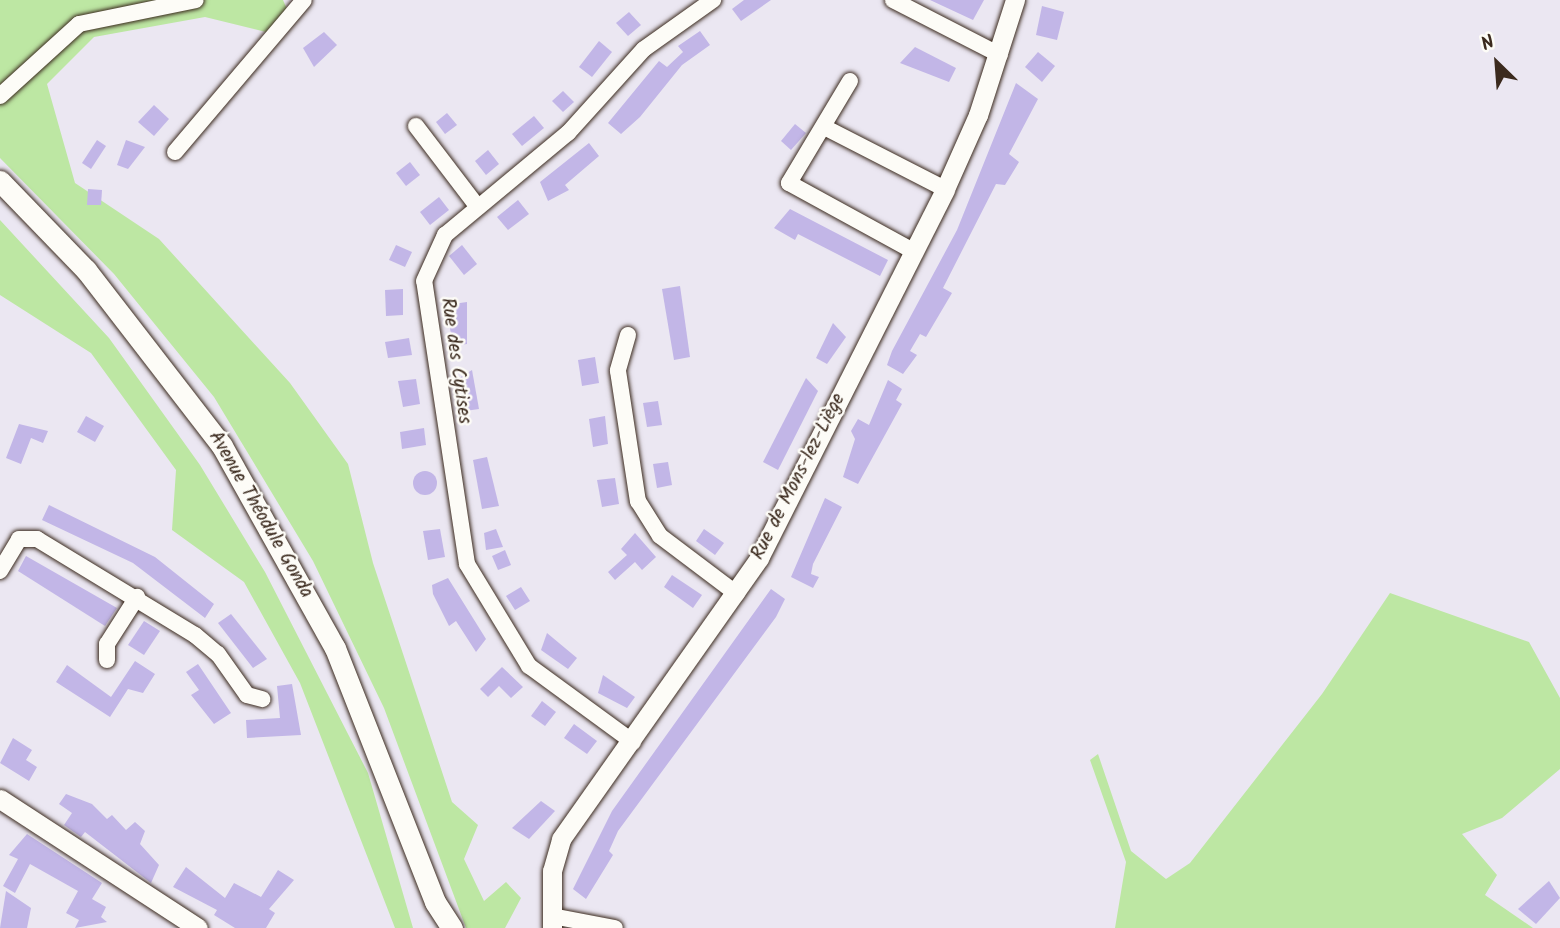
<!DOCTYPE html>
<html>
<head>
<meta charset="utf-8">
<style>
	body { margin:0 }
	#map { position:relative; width:1560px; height:928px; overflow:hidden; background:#ebe7f2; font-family:Kalam,sans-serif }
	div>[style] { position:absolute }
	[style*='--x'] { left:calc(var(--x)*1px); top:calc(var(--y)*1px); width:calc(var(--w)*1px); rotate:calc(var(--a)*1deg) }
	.green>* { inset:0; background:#bde7a3 }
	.building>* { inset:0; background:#c2b6e7 }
	.round { border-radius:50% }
	.roads { filter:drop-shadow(0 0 2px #3b2a1e) drop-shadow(0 0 2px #3b2a1e) }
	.minor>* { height:16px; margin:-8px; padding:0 8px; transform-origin:8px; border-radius:8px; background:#fdfcf7 }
	.tertiary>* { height:19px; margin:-9.5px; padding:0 9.5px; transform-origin:9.5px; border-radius:9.5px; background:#fdfcf7 }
	.secondary>* { height:21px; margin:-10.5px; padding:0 10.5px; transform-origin:10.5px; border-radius:10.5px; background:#fdfcf7 }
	span { translate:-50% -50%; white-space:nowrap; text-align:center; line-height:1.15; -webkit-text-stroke:5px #fdfcf7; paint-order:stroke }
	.street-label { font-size:19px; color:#3b2a1e }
	.north { position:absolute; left:1462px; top:28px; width:70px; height:70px; -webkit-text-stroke:5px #fdfcf7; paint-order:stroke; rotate:335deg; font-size:19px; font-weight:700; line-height:28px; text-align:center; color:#3b2a1e }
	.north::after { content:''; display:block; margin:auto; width:24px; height:32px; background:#3b2a1e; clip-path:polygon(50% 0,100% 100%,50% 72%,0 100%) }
</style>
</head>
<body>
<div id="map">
	<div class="green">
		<div style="clip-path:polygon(0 0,283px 0,289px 14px,274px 34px,205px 17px,94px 37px,47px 84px,75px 183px,159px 239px,290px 383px,348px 464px,373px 563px,452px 802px,478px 825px,464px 859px,484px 901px,506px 882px,521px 898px,505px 928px,466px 928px,384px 708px,313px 561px,214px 397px,114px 274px,0 158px)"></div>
		<div style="clip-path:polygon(0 220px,109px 338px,200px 465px,265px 572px,368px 773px,413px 928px,395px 928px,300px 683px,244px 582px,172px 530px,176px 470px,91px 353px,0 295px)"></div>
		<div style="clip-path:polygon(1390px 593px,1529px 642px,1560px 698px,1560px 769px,1502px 818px,1462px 834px,1497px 875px,1485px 895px,1533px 928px,1115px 928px,1126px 862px,1090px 760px,1098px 754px,1131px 851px,1166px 879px,1190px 863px,1322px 694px)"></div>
	</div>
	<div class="building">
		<div style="clip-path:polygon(744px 0,771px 0,741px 21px,732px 9px)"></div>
		<div style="clip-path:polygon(930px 0,984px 0,973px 20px)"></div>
		<div style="clip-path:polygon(1042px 6px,1064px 12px,1057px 40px,1036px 35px)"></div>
		<div style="clip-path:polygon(629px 12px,641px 25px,628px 36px,616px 23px)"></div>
		<div style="clip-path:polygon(700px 31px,710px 45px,682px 65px,640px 117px,621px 134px,608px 123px,659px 61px,667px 67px,683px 52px,678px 46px)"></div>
		<div style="clip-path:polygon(324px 32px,337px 45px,314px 67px,303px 48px)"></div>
		<div style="clip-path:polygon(599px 41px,612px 52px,592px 77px,579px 67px)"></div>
		<div style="clip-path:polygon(915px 47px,956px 68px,949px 82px,900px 63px)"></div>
		<div style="clip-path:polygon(1038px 52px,1055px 66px,1042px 82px,1025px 67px)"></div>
		<div style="clip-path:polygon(1016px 83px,1038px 99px,1009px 154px,1019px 162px,1005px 185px,996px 184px,943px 288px,952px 293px,926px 337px,920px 334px,910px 351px,917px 355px,903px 374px,887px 365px,892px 351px,957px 230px)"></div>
		<div style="clip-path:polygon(563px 91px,574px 102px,563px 112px,552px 101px)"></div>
		<div style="clip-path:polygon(154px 105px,169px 119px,154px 136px,138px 122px)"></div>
		<div style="clip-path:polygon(447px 113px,457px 125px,445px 134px,436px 122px)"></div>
		<div style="clip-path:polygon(534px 116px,544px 128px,522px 146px,512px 134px)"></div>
		<div style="clip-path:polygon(795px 124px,806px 133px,791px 150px,781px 141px)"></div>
		<div style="clip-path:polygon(97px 140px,106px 146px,91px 169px,82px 163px)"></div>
		<div style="clip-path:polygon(126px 140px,145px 147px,128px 169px,117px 165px)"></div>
		<div style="clip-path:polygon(589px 143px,599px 156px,565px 185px,569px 190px,548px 201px,540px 182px)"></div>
		<div style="clip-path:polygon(488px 150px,499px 164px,486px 175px,475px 161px)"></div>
		<div style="clip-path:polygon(410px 162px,420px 175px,406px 186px,396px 173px)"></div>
		<div style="clip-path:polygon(88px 189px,102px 190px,101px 205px,87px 205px)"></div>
		<div style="clip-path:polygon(439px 197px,449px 210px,430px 225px,420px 212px)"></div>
		<div style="clip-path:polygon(518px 200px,529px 214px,508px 230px,497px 217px)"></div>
		<div style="clip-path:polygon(790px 209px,888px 260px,880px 276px,798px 234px,795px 240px,774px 228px)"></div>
		<div style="clip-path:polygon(396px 245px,412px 252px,405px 267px,389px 260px)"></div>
		<div style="clip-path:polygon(462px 245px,477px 264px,464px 275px,449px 256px)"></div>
		<div style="clip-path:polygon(680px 286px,690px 357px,674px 360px,662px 289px)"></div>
		<div style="clip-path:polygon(403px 289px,403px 315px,386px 316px,385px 290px)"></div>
		<div style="clip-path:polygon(467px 302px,467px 344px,453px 346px,446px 305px)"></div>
		<div style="clip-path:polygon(833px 323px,846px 337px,827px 364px,816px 358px)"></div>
		<div style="clip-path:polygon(409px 338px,412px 355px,388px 358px,385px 342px)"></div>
		<div style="clip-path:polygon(595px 357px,599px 383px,582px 386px,578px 360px)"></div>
		<div style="clip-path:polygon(472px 370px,479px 409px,465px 411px,456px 380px)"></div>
		<div style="clip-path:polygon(806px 378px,818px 391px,778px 470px,763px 462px)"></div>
		<div style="clip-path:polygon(416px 379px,420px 404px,403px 407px,398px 381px)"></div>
		<div style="clip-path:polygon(888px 380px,902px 389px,896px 400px,902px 404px,858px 484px,843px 477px,855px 439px,851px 431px,858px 419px,869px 425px)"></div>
		<div style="clip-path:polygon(658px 401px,662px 425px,647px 427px,643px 403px)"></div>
		<div style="clip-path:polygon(86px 416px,104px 426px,95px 442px,77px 432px)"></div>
		<div style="clip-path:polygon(605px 416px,608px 444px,593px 447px,589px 419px)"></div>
		<div style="clip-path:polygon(19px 424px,48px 431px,43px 443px,31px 438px,21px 464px,6px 458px)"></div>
		<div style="clip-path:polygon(424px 428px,426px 445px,402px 449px,400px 432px)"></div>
		<div style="clip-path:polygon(487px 457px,499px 506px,482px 509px,473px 460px)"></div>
		<div style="clip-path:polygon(668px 462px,672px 485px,657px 488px,653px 464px)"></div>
		<div class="round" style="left:413px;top:471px;width:24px;height:24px"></div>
		<div style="clip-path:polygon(615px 478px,619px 504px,602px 507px,597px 480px)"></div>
		<div style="clip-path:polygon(825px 498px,842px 507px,813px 564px,811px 574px,819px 577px,813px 588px,791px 577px)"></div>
		<div style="clip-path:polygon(49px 505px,155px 557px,214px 604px,205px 618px,133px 563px,42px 520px)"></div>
		<div style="clip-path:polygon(440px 529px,445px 557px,428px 560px,423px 531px)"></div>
		<div style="clip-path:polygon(496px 529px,503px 547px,486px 550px,484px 533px)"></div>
		<div style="clip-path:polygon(704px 529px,724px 543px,715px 555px,696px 541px)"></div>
		<div style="clip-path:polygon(635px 533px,656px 557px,642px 570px,635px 562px,615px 580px,608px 572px,627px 555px,621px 549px)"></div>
		<div style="clip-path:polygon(505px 550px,511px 565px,498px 570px,492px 556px)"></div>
		<div style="clip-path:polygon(26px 556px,117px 608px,105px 626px,18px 571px)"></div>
		<div style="clip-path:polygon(672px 575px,702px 595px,693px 608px,664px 587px)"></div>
		<div style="clip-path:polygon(448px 578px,486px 639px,476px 652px,456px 621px,449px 626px,433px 594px,432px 585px)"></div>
		<div style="clip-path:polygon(521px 587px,530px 601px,515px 610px,506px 596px)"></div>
		<div style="clip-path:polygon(771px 589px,785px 599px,776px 617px,618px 831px,609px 851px,613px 855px,586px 899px,573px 889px,612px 811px)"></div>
		<div style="clip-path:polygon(231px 614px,267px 659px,253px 668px,218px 623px)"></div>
		<div style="clip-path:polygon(144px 621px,160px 631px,144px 655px,128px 645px)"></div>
		<div style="clip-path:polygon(547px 633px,577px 658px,568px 669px,541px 650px)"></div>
		<div style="clip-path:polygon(135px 661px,155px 674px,143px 693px,128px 689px,110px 717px,56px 682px,67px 665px,111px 697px)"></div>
		<div style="clip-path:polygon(198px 664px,231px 713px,214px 724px,191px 695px,199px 690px,186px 672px)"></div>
		<div style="clip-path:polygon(502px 667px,523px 687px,511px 698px,499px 686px,488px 697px,480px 689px)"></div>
		<div style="clip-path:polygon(603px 675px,635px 697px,627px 708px,598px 693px)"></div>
		<div style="clip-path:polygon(292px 684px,301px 735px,247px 738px,246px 720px,280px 718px,277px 686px)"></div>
		<div style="clip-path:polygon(542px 701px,556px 712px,545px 726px,531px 716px)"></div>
		<div style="clip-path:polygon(574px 724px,597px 741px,587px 754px,564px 738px)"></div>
		<div style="clip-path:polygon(13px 738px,32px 750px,26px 760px,37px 767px,29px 781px,0 763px)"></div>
		<div style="clip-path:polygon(66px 794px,92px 804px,107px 819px,112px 815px,126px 830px,135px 822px,145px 831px,140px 844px,159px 865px,151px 883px,85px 832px,81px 837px,64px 825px,72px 813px,59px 804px)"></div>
		<div style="clip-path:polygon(541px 801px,555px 811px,529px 839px,512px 828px)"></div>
		<div style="clip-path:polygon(27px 834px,102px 883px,92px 899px,106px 907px,101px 917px,107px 922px,75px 928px,79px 920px,66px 913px,78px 891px,30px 864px,15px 893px,3px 886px,18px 859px,9px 855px)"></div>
		<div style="clip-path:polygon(186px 867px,225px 898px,234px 883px,261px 897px,278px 870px,294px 880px,269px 909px,275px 913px,266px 928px,235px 928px,214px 915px,217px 910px,173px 887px)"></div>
		<div style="clip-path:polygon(1549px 881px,1560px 898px,1536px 924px,1518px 909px)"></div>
		<div style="clip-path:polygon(6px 891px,31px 908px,27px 928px,0 928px)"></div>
	</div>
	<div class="roads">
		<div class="minor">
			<div style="--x:893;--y:0;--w:120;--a:27.2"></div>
			<div style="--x:850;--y:81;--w:119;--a:120.9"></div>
			<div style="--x:789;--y:183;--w:141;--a:28.7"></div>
			<div style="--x:0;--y:96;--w:107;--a:-42.3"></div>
			<div style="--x:79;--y:24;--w:119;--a:-11.6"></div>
			<div style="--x:416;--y:126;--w:101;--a:52.7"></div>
			<div style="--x:826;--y:128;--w:134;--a:27.1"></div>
			<div style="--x:175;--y:152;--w:199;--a:-49.7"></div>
			<div style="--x:628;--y:335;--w:37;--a:106"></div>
			<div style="--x:618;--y:371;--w:132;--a:81.3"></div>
			<div style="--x:638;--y:501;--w:41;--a:57.8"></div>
			<div style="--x:660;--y:536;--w:96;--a:37"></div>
			<div style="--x:0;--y:571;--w:37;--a:-59"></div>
			<div style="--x:19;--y:539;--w:18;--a:0"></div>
			<div style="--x:37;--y:539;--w:185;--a:31.3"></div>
			<div style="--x:195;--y:635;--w:30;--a:40"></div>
			<div style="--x:218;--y:654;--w:50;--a:54.7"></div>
			<div style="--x:247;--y:695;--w:16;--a:15"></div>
			<div style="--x:107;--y:660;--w:16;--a:-90"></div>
			<div style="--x:107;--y:644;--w:56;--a:-57.4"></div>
			<div style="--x:633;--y:742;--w:129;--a:-143.8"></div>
			<div style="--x:529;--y:666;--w:119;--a:-121.3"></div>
			<div style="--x:467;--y:564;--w:286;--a:-98.6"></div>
			<div style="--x:424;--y:281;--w:51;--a:-65.5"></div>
			<div style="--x:445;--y:235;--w:160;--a:-39.7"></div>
			<div style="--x:568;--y:133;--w:113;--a:-47.9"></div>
			<div style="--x:644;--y:49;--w:85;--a:-35.4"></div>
			<div style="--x:552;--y:916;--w:64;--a:10.8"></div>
		</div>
		<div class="tertiary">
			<div style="--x:0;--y:799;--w:236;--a:33.1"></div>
			<div style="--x:552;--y:928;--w:57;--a:-90"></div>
			<div style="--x:552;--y:871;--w:33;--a:-74"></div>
			<div style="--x:561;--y:839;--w:344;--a:-54.8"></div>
			<div style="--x:759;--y:558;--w:413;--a:-63.2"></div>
			<div style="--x:945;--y:189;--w:81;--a:-66"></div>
			<div style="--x:978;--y:115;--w:121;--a:-72.2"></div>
		</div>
		<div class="secondary">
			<div style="--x:0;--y:181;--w:124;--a:46"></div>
			<div style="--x:86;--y:270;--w:222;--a:52.3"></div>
			<div style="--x:222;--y:446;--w:231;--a:60.8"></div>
			<div style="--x:335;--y:648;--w:273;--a:68.5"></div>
			<div style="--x:435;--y:902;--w:31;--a:57"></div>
		</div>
	</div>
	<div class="street-label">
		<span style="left:455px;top:361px;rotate:82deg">Rue des Cytises</span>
		<span style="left:799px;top:477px;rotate:-63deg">Rue de Mons-lez-Liège</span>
		<span style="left:260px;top:515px;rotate:60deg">Avenue Théodule Gonda</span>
	</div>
	<div class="north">N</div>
</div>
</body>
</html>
